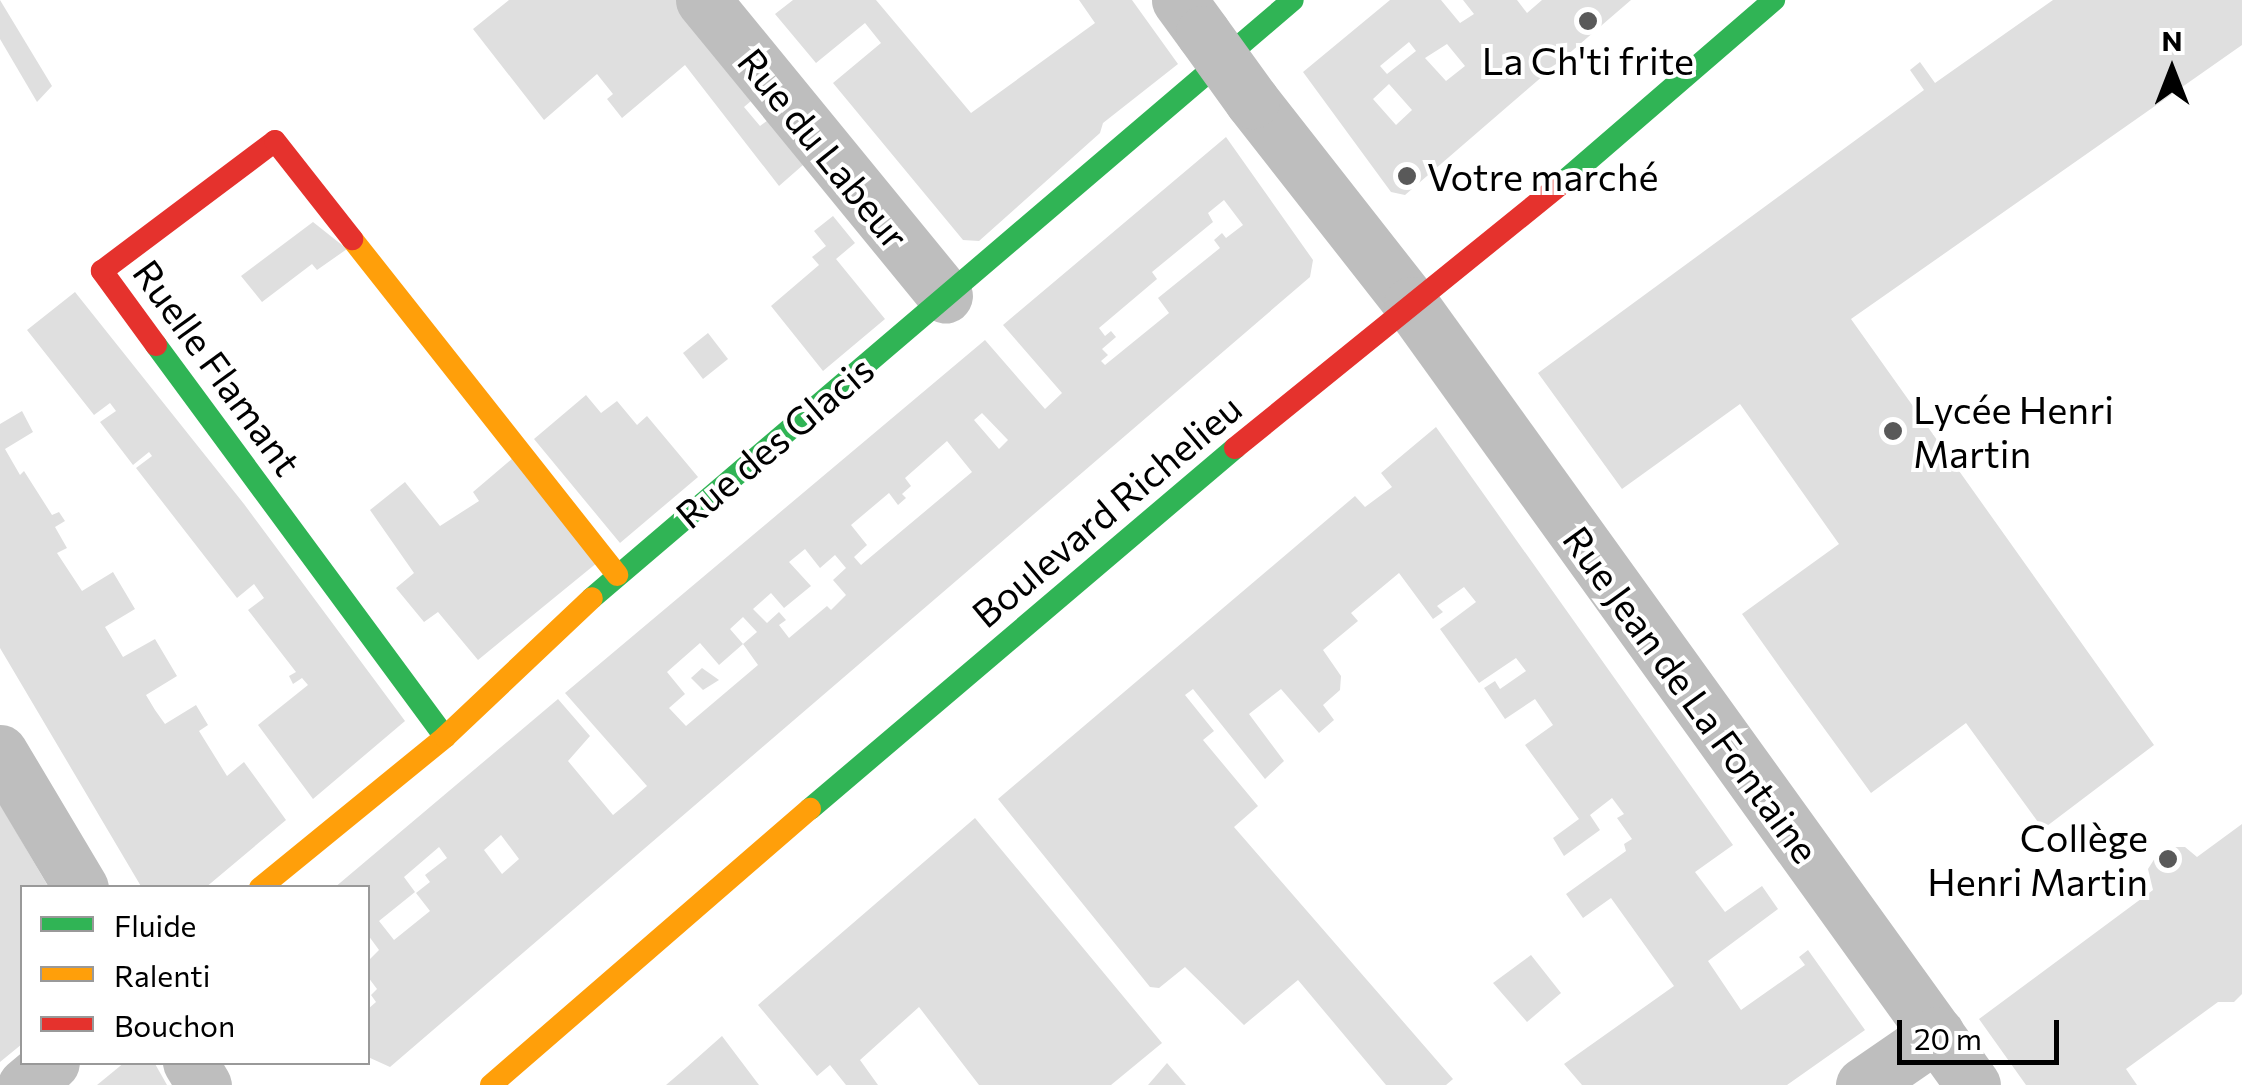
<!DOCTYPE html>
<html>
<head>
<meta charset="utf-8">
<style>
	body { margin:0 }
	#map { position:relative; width:2242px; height:1085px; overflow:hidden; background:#fff; font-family:Commissioner,sans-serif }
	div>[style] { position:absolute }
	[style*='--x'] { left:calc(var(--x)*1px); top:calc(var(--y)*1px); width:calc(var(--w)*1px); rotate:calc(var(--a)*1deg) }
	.building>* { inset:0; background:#dfdfdf }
	.street>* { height:55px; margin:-27.5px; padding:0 27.5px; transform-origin:27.5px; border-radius:27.5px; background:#bebebe }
	.fast>* { height:22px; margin:-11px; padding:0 11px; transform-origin:11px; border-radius:11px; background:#30b455 }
	.slow>* { height:22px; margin:-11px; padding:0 11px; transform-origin:11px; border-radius:11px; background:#ff9f0a }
	.jam>* { height:22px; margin:-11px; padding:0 11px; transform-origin:11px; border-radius:11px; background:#e5322d }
	.street-bridge>* { height:55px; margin:-27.5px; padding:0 27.5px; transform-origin:27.5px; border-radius:27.5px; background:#bebebe }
	.dots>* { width:28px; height:28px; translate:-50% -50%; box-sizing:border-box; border:5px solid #fff; border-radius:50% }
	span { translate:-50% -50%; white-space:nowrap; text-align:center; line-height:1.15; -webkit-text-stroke:8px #fff; paint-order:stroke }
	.poi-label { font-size:38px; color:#000 }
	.left { translate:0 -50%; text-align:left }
	.right { translate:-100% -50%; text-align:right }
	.street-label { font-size:38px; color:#000 }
	.legend { position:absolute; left:20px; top:885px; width:350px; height:180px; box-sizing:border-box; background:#fff; border:2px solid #999; margin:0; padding:12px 18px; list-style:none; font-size:30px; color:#000 }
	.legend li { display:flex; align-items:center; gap:20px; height:50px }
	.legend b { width:50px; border:2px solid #999 }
	.north { position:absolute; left:2122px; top:20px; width:100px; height:100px; -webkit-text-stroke:8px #fff; paint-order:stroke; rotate:0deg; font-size:28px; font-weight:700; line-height:40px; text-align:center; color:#000 }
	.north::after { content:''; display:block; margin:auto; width:35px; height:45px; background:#000; clip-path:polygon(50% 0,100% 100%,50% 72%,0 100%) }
	.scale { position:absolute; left:1897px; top:1020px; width:162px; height:45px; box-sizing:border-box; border:5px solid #000; border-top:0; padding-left:12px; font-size:30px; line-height:35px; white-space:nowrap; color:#000; -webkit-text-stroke:8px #fff; paint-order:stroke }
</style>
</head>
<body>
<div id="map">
	<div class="building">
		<div style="clip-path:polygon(0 0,52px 86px,37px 102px,0 39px)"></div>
		<div style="clip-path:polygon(509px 0,678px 0,758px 95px,744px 107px,760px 126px,775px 115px,811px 158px,779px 186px,685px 65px,622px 118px,607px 99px,613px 94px,597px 74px,544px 120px,473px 29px)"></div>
		<div style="clip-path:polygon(793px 0,876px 0,971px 113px,1095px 23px,1079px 0,1132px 0,1178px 64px,1103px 123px,1100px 133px,979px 241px,963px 240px,833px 83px,881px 43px,865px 23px,816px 63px,775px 14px)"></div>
		<div style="clip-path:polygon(evenodd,1390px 0,1441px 0,1460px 23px,1474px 14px,1463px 0,1517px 0,1527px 13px,1542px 0,1631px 0,1405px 195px,1391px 192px,1303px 72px,1390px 0,1409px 42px,1416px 51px,1387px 74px,1380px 66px,1409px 42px,1390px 0,1447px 44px,1465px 66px,1446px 81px,1425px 58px,1447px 44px,1390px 0,1389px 84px,1412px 110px,1396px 125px,1373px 99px,1389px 84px)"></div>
		<div style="clip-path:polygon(2053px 0,2242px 0,2242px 45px,1851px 319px,2154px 745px,2043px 829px,1966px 723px,1871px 793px,1786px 676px,1742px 614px,1839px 544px,1740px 404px,1622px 489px,1538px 373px,1924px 90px,1910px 70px,1920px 62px,1935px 83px)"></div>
		<div style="clip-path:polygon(evenodd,1226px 137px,1313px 260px,1310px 277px,390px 1067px,368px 1057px,368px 1009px,376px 1002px,371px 995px,377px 989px,368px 977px,368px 961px,379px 950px,368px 935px,368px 888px,334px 888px,558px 699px,590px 736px,568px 761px,613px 815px,631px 800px,647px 786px,565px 693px,985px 340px,1045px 409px,1062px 393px,1003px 325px,1226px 137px,1224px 200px,1243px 225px,1226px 238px,1222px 233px,1214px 240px,1220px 248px,1158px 298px,1169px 313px,1105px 365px,1101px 361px,1108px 355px,1102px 349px,1116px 337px,1111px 331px,1105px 336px,1099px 328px,1157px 279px,1152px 272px,1213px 222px,1208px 213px,1224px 200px,1226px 137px,982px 413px,1008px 440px,999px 449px,974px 420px,982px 413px,1226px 137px,947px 441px,972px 472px,861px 565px,854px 557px,867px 545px,851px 525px,889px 493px,898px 505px,906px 498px,902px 494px,911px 486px,905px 478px,947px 441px,1226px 137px,805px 549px,820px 568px,835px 555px,846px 568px,833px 580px,846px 595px,831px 610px,827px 606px,789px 638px,779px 625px,786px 620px,779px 612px,767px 623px,753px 609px,771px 593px,784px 608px,811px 586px,789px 562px,805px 549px,1226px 137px,743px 617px,757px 632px,743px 644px,758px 665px,686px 726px,669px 708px,685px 694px,667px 672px,700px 643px,719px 665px,743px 644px,730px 629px,743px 617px,1226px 137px,501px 835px,519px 859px,502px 874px,484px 850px,501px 835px,1226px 137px,439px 847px,447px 858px,425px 875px,430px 882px,416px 893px,430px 911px,394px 940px,379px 921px,415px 892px,404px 877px,439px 847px)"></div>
		<div style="clip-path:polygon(833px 216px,855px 243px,836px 259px,885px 319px,823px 371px,771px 306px,819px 265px,812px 257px,826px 246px,814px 231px)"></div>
		<div style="clip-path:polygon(313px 222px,347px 249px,317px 270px,312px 264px,262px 302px,241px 276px)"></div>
		<div style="clip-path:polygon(75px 292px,244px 504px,405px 721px,313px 799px,258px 725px,308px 685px,302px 678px,293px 684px,289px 676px,296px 672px,248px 610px,264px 598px,254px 584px,237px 598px,136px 468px,152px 456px,149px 452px,133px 465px,100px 422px,116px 411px,110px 403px,94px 415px,27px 330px)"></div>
		<div style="clip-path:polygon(708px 333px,728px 359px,703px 379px,683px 353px)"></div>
		<div style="clip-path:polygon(586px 395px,601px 413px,617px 401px,637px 425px,647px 416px,698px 477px,620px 543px,534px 439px)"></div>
		<div style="clip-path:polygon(22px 411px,33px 432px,5px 449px,20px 475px,24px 471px,52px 515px,59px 512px,65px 521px,55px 527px,67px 548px,57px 553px,82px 591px,113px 572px,135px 609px,105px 627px,123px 657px,155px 639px,177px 676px,146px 695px,155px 710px,165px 724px,196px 705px,208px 725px,199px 731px,227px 776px,244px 762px,286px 820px,205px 888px,142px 888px,0 648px,0 424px)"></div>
		<div style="clip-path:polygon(1436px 427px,1733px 845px,1695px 872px,1725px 912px,1762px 886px,1778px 909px,1708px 961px,1741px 1010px,1805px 965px,1799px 957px,1808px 950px,1865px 1030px,1787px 1085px,1582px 1085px,1564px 1064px,1674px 986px,1611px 898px,1583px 918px,1566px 894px,1626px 851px,1624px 844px,1632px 839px,1617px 818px,1624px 814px,1612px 798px,1590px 815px,1600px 830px,1564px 856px,1553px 838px,1579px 819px,1525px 745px,1553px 725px,1535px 699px,1505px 719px,1484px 688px,1495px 681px,1500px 689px,1526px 671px,1516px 658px,1479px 683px,1440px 629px,1476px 602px,1464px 587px,1437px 606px,1443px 612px,1433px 619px,1399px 573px,1351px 613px,1358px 621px,1323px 650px,1341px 676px,1340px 690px,1323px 705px,1334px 720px,1319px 733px,1281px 689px,1249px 714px,1284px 761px,1265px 779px,1193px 689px,1185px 695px,1214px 731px,1203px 740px,1258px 806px,1234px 827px,1453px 1079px,1446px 1085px,1386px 1085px,1298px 980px,1244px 1025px,1185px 967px,1159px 988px,1150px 987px,998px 799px,1355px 496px,1365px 507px,1392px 487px,1381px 473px)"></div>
		<div style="clip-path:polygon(513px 458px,598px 562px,478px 660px,438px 612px,424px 622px,396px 588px,414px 573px,370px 510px,405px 482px,440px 526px,479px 501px,473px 492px)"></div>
		<div style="clip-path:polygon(702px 668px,719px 680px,703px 690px,691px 678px)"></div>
		<div style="clip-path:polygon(0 804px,49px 888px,22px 888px,22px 1044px,0 1062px)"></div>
		<div style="clip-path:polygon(975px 818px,1162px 1043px,1111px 1085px,979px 1085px,919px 1007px,860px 1060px,878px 1085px,846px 1085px,830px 1065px,817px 1076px,758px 1005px)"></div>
		<div style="clip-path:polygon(2242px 824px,2242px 994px,2234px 1002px,2218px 1002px,2126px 1069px,2137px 1085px,2026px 1085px,1979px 1019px,2153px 890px,2148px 869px,2162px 847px,2185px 847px,2197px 857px)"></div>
		<div style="clip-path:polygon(1531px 955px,1561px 993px,1527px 1022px,1493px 983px)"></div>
		<div style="clip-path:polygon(722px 1036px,759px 1085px,666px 1085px,687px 1067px)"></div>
		<div style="clip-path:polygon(125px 1062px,154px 1062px,167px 1085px,97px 1085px)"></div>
		<div style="clip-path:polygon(1167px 1063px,1186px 1085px,1148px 1085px)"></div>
	</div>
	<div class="street">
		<div style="--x:703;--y:0;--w:382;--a:50.7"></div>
		<div style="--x:1179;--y:0;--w:41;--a:54"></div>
		<div style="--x:1252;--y:101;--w:258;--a:51.9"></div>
		<div style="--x:1411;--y:304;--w:962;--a:54.26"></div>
		<div style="--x:0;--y:752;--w:158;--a:59.2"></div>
		<div style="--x:190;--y:1062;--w:27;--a:59"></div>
		<div style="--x:25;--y:1085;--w:35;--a:-40"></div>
		<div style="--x:1863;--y:1085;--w:90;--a:-34.6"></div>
	</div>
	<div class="fast">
		<div style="--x:1563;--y:182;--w:279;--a:-40.8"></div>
		<div style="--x:156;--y:345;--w:487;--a:53.6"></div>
		<div style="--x:592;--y:598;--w:921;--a:-40.47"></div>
		<div style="--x:810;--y:809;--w:558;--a:-40.34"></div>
	</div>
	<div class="slow">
		<div style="--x:352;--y:239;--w:428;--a:51.7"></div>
		<div style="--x:260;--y:888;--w:239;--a:-39.2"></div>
		<div style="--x:445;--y:737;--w:202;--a:-43.4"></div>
		<div style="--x:491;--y:1085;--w:422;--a:-40.9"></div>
	</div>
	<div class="jam">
		<div style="--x:156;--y:345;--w:92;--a:-126.1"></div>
		<div style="--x:102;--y:271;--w:216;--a:-36.9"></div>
		<div style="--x:275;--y:141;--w:125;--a:51.8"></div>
		<div style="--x:1235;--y:448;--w:422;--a:-39"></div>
	</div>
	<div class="street-bridge">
		<div style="--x:1203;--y:33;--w:84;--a:54.2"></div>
	</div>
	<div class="dots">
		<div style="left:1588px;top:21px;background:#595959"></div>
		<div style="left:1407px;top:176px;background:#595959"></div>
		<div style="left:1893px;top:431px;background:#595959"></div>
		<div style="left:2168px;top:859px;background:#595959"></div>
	</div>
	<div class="poi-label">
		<span style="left:1588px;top:60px">La Ch'ti frite</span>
		<span class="left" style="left:1427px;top:176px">Votre marché</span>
		<span class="left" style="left:1913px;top:431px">Lycée Henri<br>Martin</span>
		<span class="right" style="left:2148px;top:859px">Collège<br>Henri Martin</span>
	</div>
	<div class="street-label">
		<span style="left:824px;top:148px;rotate:51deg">Rue du Labeur</span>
		<span style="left:218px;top:367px;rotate:54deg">Ruelle Flamant</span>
		<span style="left:774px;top:441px;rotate:-40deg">Rue des Glacis</span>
		<span style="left:1106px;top:510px;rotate:-40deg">Boulevard Richelieu</span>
		<span style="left:1692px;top:694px;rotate:54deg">Rue Jean de La Fontaine</span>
	</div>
	<ul class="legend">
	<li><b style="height:12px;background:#30b455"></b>Fluide</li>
	<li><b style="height:12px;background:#ff9f0a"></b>Ralenti</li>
	<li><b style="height:12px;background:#e5322d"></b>Bouchon</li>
	</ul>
	<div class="north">N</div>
	<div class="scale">20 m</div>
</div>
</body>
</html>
